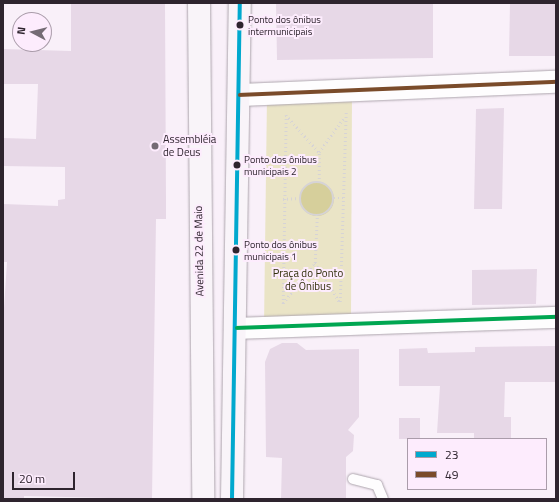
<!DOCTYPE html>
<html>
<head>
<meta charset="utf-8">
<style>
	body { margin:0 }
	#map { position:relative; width:559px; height:502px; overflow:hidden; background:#f9f0f9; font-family:"Titillium Web",sans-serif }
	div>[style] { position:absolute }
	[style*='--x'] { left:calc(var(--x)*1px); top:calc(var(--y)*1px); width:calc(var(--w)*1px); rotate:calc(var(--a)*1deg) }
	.green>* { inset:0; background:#eae4c6 }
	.water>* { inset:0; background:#d6cf9b }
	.round { border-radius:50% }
	.building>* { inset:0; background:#e7d8e7 }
	.path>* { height:2.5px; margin-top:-1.25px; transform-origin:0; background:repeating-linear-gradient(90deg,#d6d3d6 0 1px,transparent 0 4px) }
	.path>.ring { margin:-1.25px; padding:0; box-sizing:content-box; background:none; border:2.5px solid #d6d3d6; border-radius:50% }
	.roads { filter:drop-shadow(0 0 1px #ada5ad) drop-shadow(0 0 1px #ada5ad) }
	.service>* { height:10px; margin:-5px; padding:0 5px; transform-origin:5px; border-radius:5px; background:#fefdfe }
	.minor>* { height:21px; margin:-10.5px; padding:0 10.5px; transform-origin:10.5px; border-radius:10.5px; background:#fefdfe }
	.tertiary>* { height:22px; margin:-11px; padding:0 11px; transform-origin:11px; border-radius:11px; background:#fefdfe }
	.primary>* { height:22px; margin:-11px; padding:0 11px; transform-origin:11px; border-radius:11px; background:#f9f4f9 }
	.bus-1>* { height:4px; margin:-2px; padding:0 2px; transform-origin:2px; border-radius:2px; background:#00a9ce }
	.bus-2>* { height:4px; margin:-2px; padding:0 2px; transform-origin:2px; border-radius:2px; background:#7a4b2a }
	.bus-3>* { height:4px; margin:-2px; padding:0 2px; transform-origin:2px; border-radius:2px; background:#00a651 }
	.dots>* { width:11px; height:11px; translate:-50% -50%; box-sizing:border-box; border:2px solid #fdecfd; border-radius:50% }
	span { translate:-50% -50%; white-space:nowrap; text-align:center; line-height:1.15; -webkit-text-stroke:4px #fdecfd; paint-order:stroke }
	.bus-label { font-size:10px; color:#2e242e }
	.left { translate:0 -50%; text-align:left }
	.poi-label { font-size:11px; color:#2e242e }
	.street-label { font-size:11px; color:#2e242e }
	.park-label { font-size:11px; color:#312e0b }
	.frame { position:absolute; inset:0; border:4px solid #2e242e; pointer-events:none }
	.legend { position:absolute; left:407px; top:438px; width:140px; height:52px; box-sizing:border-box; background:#fdecfd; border:1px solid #aa9caa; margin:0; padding:5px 7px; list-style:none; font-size:12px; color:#2e242e }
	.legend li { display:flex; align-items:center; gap:8px; height:20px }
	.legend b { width:20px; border:1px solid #aa9caa }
	.north { position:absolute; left:12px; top:12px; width:40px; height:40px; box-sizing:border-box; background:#fdecfd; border:1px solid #aa9caa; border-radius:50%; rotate:277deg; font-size:11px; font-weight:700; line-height:16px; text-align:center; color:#2e242e }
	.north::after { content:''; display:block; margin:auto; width:14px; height:18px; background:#756b75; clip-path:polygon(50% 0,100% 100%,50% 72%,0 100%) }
	.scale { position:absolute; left:12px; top:472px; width:63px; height:18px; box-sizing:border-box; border:2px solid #2e242e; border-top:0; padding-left:5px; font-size:12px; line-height:14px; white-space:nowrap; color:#2e242e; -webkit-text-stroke:3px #fdecfd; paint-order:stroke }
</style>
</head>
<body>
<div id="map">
	<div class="green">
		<div style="clip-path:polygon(352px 92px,351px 324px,264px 326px,267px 96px)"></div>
	</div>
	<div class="water">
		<div class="round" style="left:300px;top:182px;width:34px;height:34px"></div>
	</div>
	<div class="building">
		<div style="clip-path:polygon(71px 3px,165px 3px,166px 201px,166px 219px,156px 219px,152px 499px,24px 496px,24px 499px,3px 499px,3px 323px,7px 262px,3px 262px,3px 204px,58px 206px,58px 200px,65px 199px,65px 167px,3px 166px,3px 138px,36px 139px,38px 84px,3px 84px,3px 49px,71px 51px)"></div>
		<div style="clip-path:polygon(276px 3px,433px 3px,433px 58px,277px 60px)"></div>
		<div style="clip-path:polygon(510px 3px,556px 3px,556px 56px,509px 56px)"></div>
		<div style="clip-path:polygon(504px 108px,502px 209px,474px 209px,476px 109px)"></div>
		<div style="clip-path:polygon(537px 269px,536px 304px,472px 305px,472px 270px)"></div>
		<div style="clip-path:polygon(282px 343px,297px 343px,306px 350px,359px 349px,359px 417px,348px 430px,354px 435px,353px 451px,346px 457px,346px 499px,281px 499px,282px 458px,266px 457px,265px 362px,270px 349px)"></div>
		<div style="clip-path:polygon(556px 346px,556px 382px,505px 382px,504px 417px,511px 417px,511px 439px,474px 439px,474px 433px,437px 433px,440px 386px,399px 386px,399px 349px,427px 348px,428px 353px,475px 352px,475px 347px)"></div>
		<div style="clip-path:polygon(399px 418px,420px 418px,420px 439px,399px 439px)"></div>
	</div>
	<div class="path">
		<div style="--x:286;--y:115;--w:50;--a:48.3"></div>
		<div class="ring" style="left:300px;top:182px;width:31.5px;height:31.5px"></div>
		<div style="--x:319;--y:183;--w:31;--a:-90"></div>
		<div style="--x:319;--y:152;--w:41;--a:-54"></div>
		<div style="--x:334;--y:198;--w:9;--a:0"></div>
		<div style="--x:283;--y:199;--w:17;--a:-3"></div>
		<div style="--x:315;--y:263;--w:45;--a:57.7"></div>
		<div style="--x:340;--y:302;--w:191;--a:-88.2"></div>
		<div style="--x:283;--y:303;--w:51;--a:-51.3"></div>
		<div style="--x:315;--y:263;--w:46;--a:-87.5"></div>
		<div style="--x:283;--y:304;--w:189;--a:-89.1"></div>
	</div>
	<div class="roads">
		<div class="service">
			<div style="--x:353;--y:479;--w:25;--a:14"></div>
			<div style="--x:377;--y:485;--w:15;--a:67"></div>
		</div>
		<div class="minor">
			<div style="--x:237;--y:328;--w:319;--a:-2"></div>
		</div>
		<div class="tertiary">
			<div style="--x:240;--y:95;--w:316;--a:-2.4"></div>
		</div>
		<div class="primary">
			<div style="--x:199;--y:3;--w:496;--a:89.5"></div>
			<div style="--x:232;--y:499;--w:496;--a:-89.1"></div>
		</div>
	</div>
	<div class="bus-1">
		<div style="--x:232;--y:499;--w:496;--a:-89.1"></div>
	</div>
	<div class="bus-2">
		<div style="--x:240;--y:95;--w:316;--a:-2.4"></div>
	</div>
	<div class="bus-3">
		<div style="--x:237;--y:328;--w:319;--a:-2"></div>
	</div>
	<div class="dots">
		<div style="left:240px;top:25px;background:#2e242e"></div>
		<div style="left:155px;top:146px;background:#756b75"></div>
		<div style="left:237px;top:165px;background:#2e242e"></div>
		<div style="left:236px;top:250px;background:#2e242e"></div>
	</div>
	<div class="bus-label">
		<span class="left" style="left:248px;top:25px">Ponto dos ônibus<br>intermunicipais</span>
		<span class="left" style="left:244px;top:165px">Ponto dos ônibus<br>municipais 2</span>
		<span class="left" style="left:244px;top:250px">Ponto dos ônibus<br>municipais 1</span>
	</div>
	<div class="poi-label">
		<span class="left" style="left:163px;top:146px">Assembléia<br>de Deus</span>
	</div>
	<div class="street-label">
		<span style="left:199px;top:251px;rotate:-91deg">Avenida 22 de Maio</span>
	</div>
	<div class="park-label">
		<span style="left:308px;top:280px">Praça do Ponto<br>de Ônibus</span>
	</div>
	<div class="frame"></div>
	<ul class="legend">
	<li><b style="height:5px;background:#00a9ce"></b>23</li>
	<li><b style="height:5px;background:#7a4b2a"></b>49</li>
	</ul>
	<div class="north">N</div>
	<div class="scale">20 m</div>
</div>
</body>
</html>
